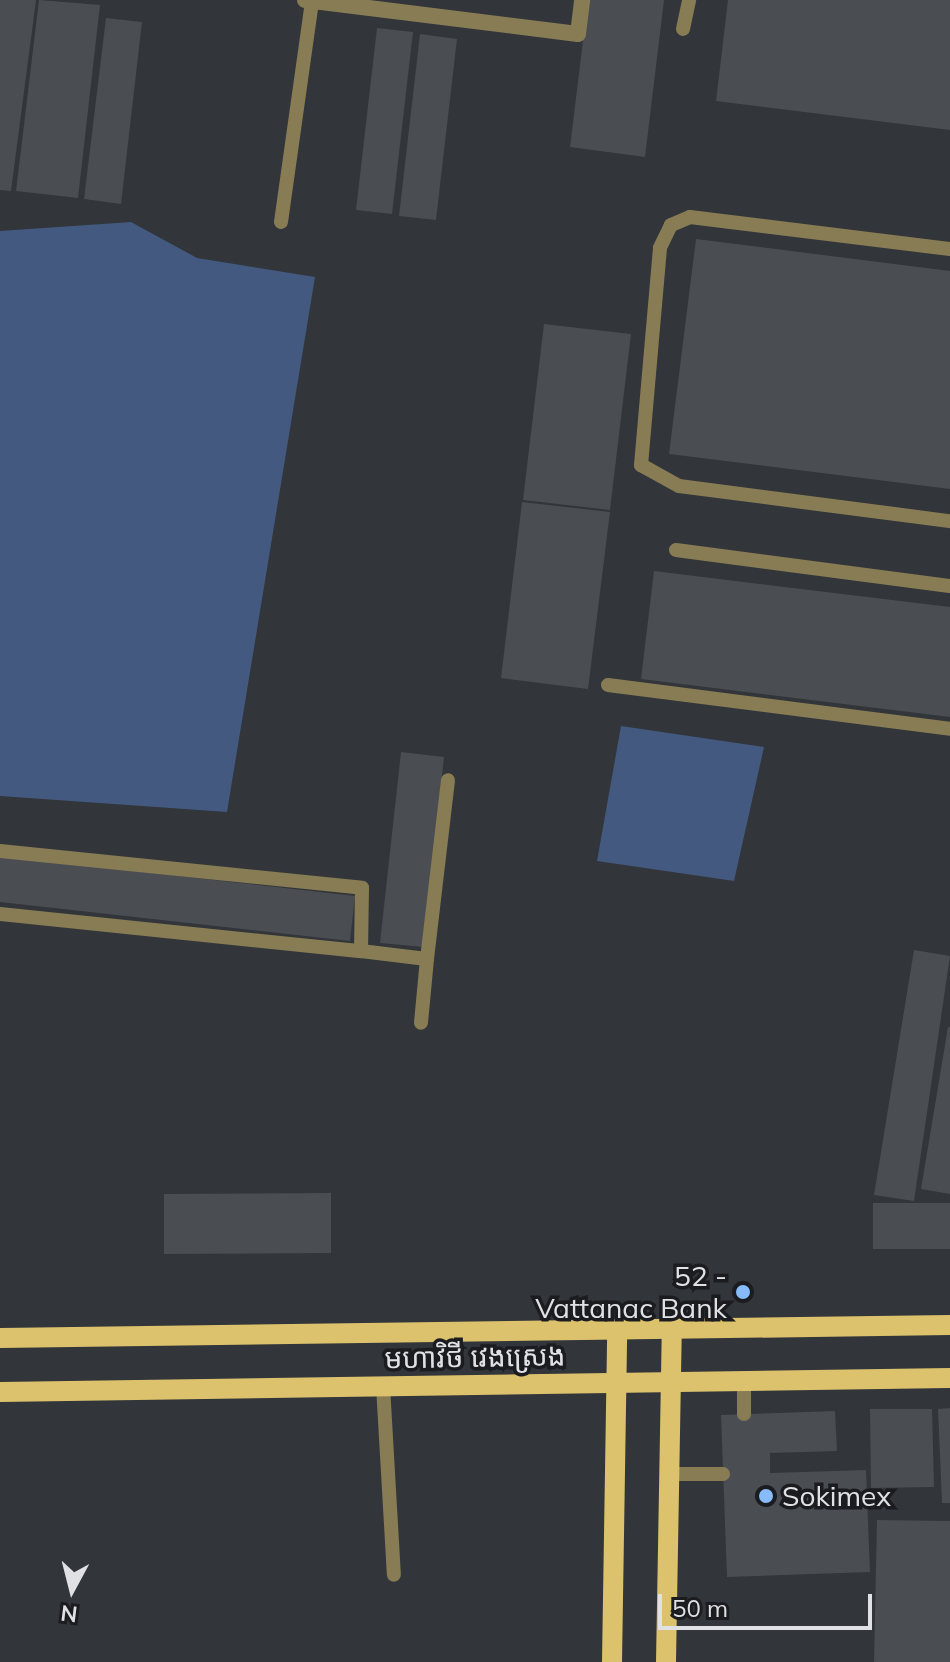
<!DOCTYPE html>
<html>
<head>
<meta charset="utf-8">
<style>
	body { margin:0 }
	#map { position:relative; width:950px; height:1662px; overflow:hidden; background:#32353a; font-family:Mulish,"Noto Sans Khmer",sans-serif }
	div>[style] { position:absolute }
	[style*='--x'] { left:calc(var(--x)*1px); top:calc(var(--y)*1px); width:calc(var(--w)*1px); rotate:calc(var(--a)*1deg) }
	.water>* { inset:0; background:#435980 }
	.building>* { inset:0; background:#4a4d52 }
	.service>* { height:14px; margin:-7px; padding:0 7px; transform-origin:7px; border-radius:7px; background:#887c54 }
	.minor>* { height:16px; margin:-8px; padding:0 8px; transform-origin:8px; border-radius:8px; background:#887c54 }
	.primary>* { height:20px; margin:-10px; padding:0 10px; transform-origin:10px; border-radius:10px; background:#dcc26c }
	.dots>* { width:22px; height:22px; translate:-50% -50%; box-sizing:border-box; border:4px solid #1b1c1f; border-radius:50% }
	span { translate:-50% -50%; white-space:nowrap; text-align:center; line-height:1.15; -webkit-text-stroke:7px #1b1c1f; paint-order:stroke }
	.poi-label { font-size:28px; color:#e0e1e4 }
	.right { translate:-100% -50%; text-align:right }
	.left { translate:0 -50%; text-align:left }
	.street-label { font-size:28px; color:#e0e1e4 }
	.north { position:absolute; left:32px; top:1550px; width:80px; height:80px; -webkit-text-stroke:6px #1b1c1f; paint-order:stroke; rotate:187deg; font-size:22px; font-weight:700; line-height:32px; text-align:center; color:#e0e1e4 }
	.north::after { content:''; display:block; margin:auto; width:28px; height:36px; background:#e0e1e4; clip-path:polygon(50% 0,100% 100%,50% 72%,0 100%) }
	.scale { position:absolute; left:658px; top:1594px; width:214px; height:36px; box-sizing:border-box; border:4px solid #e0e1e4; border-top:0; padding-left:10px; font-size:24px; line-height:28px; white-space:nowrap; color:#e0e1e4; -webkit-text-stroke:6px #1b1c1f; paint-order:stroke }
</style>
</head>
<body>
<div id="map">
	<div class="water">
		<div style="clip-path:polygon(131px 222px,197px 258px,315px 277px,227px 812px,0 796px,0 231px)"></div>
		<div style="clip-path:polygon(621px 726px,764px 747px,734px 881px,597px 861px)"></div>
	</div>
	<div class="building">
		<div style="clip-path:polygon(0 0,36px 0,11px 191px,0 190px)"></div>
		<div style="clip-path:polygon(39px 0,100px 5px,78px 198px,16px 191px)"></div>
		<div style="clip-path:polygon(588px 0,664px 0,645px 157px,570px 147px)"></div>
		<div style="clip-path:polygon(728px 0,950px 0,950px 130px,716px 101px)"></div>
		<div style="clip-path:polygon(106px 18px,142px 22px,121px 204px,84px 199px)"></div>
		<div style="clip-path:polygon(377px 28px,413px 32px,392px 214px,356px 210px)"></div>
		<div style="clip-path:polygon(420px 34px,457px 39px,436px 220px,399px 216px)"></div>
		<div style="clip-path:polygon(696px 239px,950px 271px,950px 489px,669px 454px)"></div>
		<div style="clip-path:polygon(544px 324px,631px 334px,610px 510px,523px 500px)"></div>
		<div style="clip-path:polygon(522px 502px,610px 512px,588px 689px,501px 678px)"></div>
		<div style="clip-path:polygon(654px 571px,950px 607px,950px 717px,641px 679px)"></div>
		<div style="clip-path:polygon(401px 752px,444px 757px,424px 947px,380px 943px)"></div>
		<div style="clip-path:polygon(0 856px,355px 896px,350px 941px,0 902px)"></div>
		<div style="clip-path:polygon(914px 950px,950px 956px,914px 1201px,874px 1195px)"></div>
		<div style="clip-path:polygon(948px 1027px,950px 1027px,950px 1194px,921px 1189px)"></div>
		<div style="clip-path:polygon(331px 1193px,331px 1253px,164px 1254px,164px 1194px)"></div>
		<div style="clip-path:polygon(873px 1203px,950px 1203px,950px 1249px,873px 1249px)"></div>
		<div style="clip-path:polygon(950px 1408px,950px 1503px,942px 1503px,938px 1409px)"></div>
		<div style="clip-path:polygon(870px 1409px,932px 1409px,934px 1487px,871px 1488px)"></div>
		<div style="clip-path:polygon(835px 1411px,837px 1451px,770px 1453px,770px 1473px,866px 1470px,870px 1572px,727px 1577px,721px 1415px)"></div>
		<div style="clip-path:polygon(877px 1520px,950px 1521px,950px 1662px,874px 1662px)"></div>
	</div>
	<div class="service">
		<div style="--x:683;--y:29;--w:30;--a:-78"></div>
		<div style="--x:281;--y:222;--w:223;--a:-82"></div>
		<div style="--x:950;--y:249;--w:262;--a:-173"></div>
		<div style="--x:690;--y:217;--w:21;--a:157"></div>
		<div style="--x:671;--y:225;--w:25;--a:116"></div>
		<div style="--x:660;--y:248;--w:218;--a:95"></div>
		<div style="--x:641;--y:465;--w:43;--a:28.9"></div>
		<div style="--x:679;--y:486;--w:273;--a:7.4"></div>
		<div style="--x:676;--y:550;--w:276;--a:7.5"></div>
		<div style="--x:608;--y:685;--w:345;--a:7.3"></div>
		<div style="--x:0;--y:851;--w:364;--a:5.8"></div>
		<div style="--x:362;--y:888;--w:63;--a:90.9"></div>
		<div style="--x:361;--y:951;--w:66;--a:6.9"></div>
		<div style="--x:427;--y:959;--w:64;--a:95.4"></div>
		<div style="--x:0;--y:914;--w:363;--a:5.9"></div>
		<div style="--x:427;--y:959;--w:180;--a:-83.3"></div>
		<div style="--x:383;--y:1386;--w:189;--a:86.7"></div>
		<div style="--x:744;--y:1414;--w:33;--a:-90"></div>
		<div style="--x:670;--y:1474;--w:53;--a:0"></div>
	</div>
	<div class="minor">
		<div style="--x:305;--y:0;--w:275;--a:7.1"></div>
		<div style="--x:578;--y:34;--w:34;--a:-83"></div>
	</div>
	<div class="primary">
		<div style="--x:0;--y:1338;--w:950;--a:-0.78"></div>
		<div style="--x:0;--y:1392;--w:950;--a:-0.84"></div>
		<div style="--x:612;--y:1662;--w:333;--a:-89.1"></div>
		<div style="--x:666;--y:1662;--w:333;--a:-89"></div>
	</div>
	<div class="dots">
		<div style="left:743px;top:1292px;background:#87bbfb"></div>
		<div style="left:766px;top:1496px;background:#87bbfb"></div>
	</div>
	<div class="poi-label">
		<span class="right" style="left:727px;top:1292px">52 -<br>Vattanac Bank</span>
		<span class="left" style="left:782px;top:1496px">Sokimex</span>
	</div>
	<div class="street-label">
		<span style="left:475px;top:1357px;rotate:-1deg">មហាវិថី វេងស្រេង</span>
	</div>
	<div class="north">N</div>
	<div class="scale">50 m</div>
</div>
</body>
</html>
